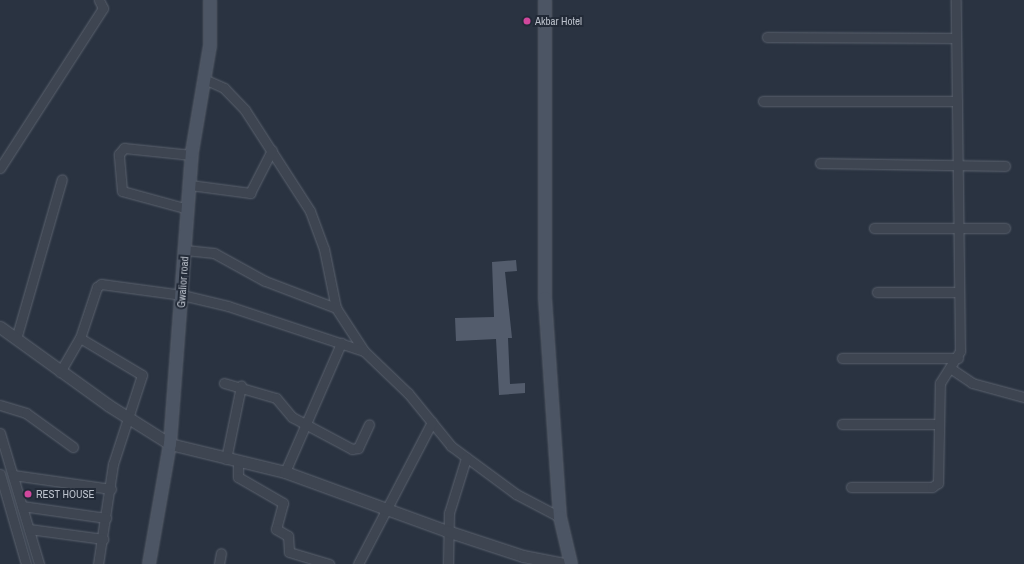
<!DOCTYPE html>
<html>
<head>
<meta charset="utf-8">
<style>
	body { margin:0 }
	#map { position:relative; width:1024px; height:564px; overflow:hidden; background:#2a3341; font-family:"Archivo Narrow",sans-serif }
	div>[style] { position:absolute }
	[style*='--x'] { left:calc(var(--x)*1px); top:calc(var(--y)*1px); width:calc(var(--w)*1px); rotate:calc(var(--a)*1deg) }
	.building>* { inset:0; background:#535c6c }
	.roads { filter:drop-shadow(0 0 1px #5c636f) drop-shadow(0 0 1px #5c636f) }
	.minor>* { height:9px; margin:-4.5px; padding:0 4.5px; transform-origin:4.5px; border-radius:4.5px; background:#3e4551 }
	.tertiary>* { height:11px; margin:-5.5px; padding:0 5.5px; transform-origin:5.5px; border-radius:5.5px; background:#3e4551 }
	.secondary>* { height:12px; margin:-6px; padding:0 6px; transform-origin:6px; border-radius:6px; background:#4c5564 }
	.dots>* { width:11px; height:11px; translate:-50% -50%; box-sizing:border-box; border:2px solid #222a37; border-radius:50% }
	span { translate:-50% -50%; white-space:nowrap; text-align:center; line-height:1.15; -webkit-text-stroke:4px #222a37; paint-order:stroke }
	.poi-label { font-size:11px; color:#bbc1cb }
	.left { translate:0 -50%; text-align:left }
	.street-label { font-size:11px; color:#bbc1cb }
</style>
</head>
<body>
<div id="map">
	<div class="building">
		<div style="clip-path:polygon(516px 260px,517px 271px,505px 272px,512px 338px,508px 338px,510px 384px,525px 383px,525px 393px,499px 395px,496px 339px,456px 341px,455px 318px,494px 317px,492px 262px)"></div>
	</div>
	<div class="roads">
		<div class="minor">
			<div style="--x:767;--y:37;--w:189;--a:0.3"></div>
			<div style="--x:204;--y:79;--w:22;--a:24"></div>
			<div style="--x:224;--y:88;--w:30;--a:46"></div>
			<div style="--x:245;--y:110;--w:120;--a:57.2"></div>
			<div style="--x:310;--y:211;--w:40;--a:69.8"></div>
			<div style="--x:324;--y:249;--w:60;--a:78.5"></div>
			<div style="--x:336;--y:308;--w:51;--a:56.9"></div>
			<div style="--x:364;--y:351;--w:61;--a:43.7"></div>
			<div style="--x:408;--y:393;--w:68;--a:50.9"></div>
			<div style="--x:451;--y:446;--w:81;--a:36.4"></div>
			<div style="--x:516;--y:494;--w:50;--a:27.6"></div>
			<div style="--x:763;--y:101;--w:194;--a:0"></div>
			<div style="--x:820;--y:163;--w:185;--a:0.9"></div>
			<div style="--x:0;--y:168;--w:190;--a:-57.2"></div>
			<div style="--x:103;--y:8;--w:9;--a:-117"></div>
			<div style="--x:190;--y:185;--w:61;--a:7.6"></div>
			<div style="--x:250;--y:193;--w:48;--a:-62.9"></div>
			<div style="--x:188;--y:209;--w:68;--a:-164.7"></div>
			<div style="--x:122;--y:191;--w:37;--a:-95"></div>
			<div style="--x:119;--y:154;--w:8;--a:-50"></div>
			<div style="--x:124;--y:148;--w:68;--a:5.9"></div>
			<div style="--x:874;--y:228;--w:131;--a:0"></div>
			<div style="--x:185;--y:250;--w:29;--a:6"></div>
			<div style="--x:214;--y:253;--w:58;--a:28.8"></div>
			<div style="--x:265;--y:281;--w:76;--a:20.8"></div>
			<div style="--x:877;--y:292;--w:82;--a:0"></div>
			<div style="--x:80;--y:338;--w:72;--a:30.8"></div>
			<div style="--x:142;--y:375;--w:94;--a:108"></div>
			<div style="--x:113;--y:464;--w:101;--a:98.5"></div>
			<div style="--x:16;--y:339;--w:166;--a:-74"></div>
			<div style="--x:842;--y:358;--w:116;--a:0"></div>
			<div style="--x:950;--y:368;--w:27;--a:34"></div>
			<div style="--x:972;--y:383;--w:54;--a:15.1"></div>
			<div style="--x:60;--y:372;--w:39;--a:-60"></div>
			<div style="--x:80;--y:338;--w:54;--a:-71.6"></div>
			<div style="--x:97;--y:287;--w:5;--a:-37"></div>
			<div style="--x:101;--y:284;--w:82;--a:7.7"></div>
			<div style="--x:182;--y:295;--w:47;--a:13.4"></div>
			<div style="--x:228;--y:306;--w:143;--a:18.3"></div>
			<div style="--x:224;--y:383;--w:54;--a:16.1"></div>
			<div style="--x:276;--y:398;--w:25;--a:50"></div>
			<div style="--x:292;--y:417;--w:68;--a:28.1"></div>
			<div style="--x:352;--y:449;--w:6;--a:-9"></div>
			<div style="--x:358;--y:448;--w:26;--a:-65"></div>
			<div style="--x:0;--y:405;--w:27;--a:17"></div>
			<div style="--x:26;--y:413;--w:58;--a:35.9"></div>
			<div style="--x:842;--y:424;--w:97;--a:0"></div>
			<div style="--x:0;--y:433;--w:137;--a:73.4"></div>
			<div style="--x:226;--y:459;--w:75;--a:-78.4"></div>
			<div style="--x:238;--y:462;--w:15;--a:90"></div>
			<div style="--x:238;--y:477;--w:52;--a:30"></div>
			<div style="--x:283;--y:503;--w:27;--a:105"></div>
			<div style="--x:276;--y:529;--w:14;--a:30"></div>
			<div style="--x:288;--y:536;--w:16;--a:86"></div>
			<div style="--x:289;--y:552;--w:42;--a:16.7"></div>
			<div style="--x:285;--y:472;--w:141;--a:-66.5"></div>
			<div style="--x:0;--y:474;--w:94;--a:73.9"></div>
			<div style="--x:13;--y:475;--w:99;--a:8.1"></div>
			<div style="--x:851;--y:487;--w:81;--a:0"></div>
			<div style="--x:932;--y:487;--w:7;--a:-34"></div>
			<div style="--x:938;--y:483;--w:100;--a:-88.9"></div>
			<div style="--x:940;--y:383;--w:38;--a:-58"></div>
			<div style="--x:960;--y:351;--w:351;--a:-90.7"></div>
			<div style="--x:22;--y:506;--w:85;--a:8.1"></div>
			<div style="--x:29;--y:529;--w:75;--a:7.7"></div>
			<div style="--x:219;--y:564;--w:11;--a:-80"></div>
			<div style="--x:358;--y:564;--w:160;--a:-62.5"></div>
			<div style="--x:448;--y:564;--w:51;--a:-88.9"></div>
			<div style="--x:449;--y:513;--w:58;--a:-72.8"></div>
		</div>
		<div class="tertiary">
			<div style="--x:0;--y:327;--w:133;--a:35.8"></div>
			<div style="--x:108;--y:405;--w:73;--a:32.2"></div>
			<div style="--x:170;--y:444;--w:118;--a:13.7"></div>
			<div style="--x:285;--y:472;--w:172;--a:20"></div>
			<div style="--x:447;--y:531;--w:80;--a:18.2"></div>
			<div style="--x:523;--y:556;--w:43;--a:10.8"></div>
		</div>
		<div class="secondary">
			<div style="--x:545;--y:0;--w:298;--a:90"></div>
			<div style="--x:545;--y:298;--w:220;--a:86.1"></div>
			<div style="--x:560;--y:517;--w:48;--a:76.8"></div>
			<div style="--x:149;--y:564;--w:122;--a:-80.1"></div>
			<div style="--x:170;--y:444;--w:293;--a:-85.7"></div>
			<div style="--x:192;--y:152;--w:108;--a:-80.4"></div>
			<div style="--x:210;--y:46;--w:46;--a:-90"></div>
		</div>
	</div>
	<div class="dots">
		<div style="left:527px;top:21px;background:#d1479c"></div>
		<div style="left:28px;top:494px;background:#d1479c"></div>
	</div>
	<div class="poi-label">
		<span class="left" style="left:535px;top:21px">Akbar Hotel</span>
		<span class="left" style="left:36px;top:494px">REST HOUSE</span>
	</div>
	<div class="street-label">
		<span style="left:183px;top:282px;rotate:-86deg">Gwalior road</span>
	</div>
</div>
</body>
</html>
